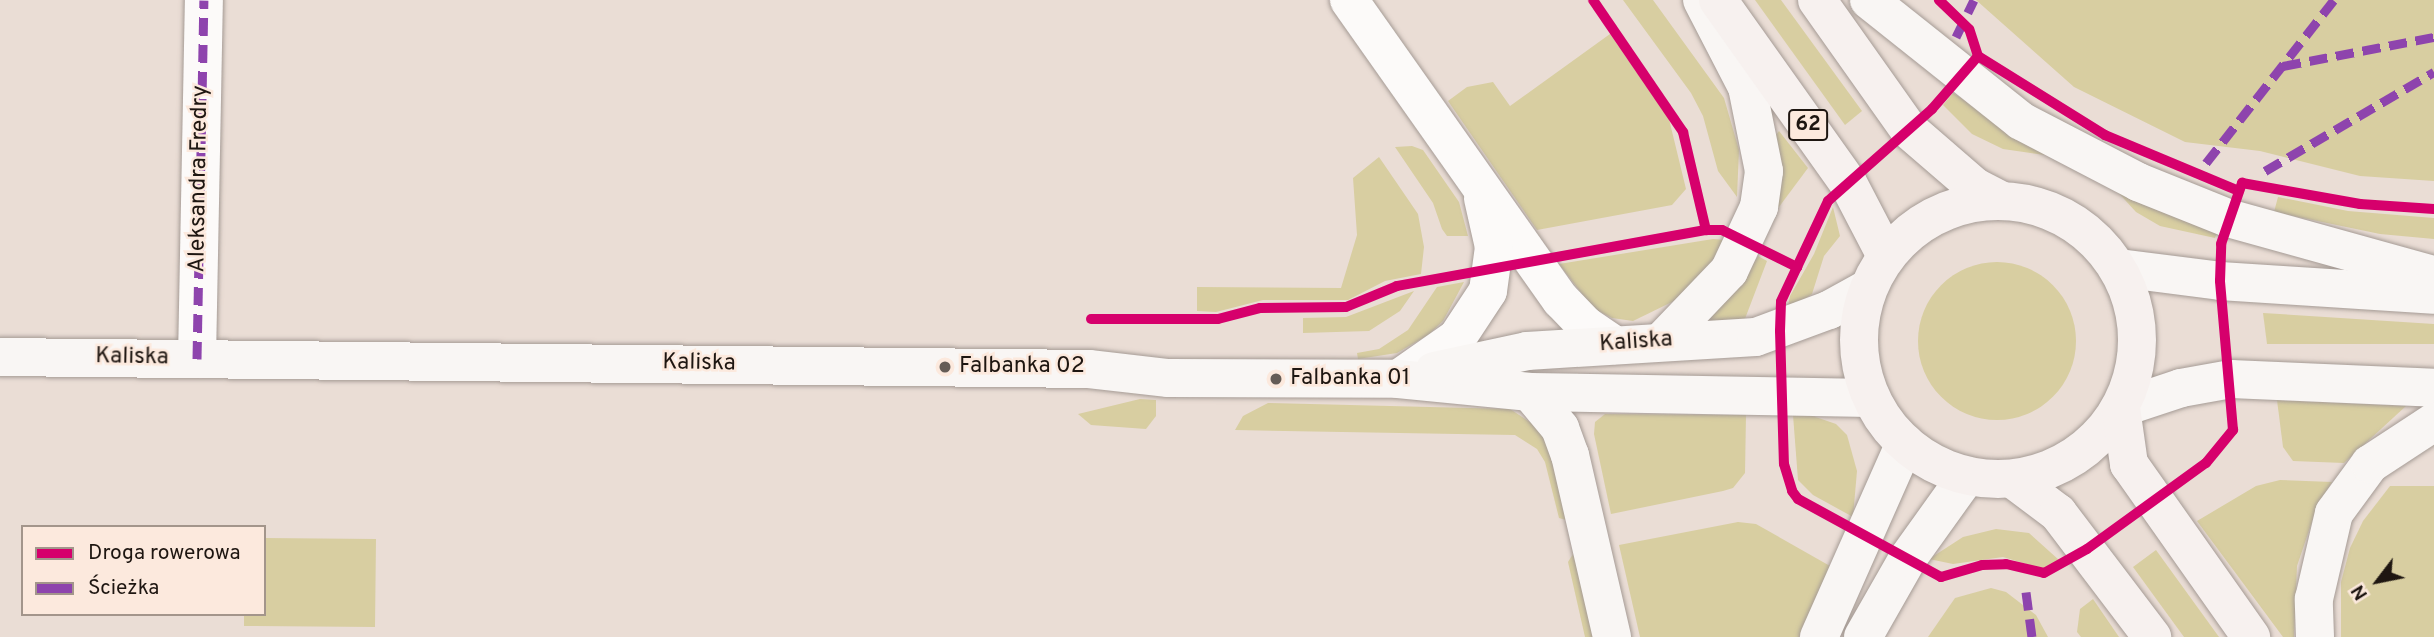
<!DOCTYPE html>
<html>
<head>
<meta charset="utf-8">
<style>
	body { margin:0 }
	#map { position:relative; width:2434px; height:637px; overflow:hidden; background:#eaddd5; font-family:Overpass,sans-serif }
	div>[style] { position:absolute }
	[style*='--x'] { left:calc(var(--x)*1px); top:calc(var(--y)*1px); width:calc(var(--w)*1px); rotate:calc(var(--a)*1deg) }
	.green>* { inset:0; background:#d8cea1 }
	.round { border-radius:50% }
	.roads { filter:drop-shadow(0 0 2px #a59b95) drop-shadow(0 0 2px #a59b95) }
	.street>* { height:38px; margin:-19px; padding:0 19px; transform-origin:19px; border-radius:19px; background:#fcfaf9 }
	.secondary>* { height:38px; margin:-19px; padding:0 19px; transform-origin:19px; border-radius:19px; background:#f9f6f4 }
	.primary>* { height:38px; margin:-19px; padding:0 19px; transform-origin:19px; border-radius:19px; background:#f7f1ef }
	.primary>.ring { margin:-19px; padding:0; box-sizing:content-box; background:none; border:38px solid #f7f1ef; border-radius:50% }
	.quiet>* { height:9px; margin-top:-4.5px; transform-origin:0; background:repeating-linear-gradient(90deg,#8e44ad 0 18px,transparent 0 27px) }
	.cycleway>* { height:10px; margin:-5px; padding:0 5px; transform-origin:5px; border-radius:5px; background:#d6006c }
	.dots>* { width:19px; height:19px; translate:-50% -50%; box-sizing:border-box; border:4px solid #fce9dd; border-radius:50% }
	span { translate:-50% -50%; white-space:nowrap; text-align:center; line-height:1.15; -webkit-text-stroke:5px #fce9dd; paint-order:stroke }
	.shield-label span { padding:2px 5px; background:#fce9dd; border:2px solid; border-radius:5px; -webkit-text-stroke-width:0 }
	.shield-label { font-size:21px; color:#1e1611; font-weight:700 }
	.street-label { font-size:23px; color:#1e1611 }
	.poi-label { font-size:23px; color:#1e1611 }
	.left { translate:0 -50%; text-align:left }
	.legend { position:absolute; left:21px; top:525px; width:245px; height:91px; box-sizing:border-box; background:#fce9dd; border:2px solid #a3958b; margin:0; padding:9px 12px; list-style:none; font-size:21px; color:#1e1611 }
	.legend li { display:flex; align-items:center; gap:14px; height:35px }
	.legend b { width:35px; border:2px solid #a3958b }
	.north { position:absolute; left:2343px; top:546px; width:70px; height:70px; -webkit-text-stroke:5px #fce9dd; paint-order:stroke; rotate:238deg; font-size:19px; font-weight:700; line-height:28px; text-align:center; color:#1e1611 }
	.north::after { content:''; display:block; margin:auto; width:24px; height:32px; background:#1e1611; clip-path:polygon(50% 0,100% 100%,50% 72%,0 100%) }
</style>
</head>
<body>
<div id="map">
	<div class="green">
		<div style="clip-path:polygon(1623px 0,1653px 0,1724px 98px,1739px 150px,1737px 197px,1718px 171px,1703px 116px,1691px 93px)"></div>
		<div style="clip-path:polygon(1755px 0,1781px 0,1862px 111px,1845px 125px)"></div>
		<div style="clip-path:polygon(1976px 0,2434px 0,2434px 181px,2360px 176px,2260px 151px,2185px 142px,2074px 87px)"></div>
		<div style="clip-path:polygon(1610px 34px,1669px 119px,1686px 189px,1672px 205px,1537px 230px,1448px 101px,1467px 87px,1493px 82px,1510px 106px)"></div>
		<div style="clip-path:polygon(1953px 93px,2052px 156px,2003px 149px,1972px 134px,1943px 105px)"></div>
		<div style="clip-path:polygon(1779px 131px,1808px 168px,1773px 215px,1776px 135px)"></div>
		<div style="clip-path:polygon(1412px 146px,1423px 150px,1459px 202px,1468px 236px,1447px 236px,1442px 229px,1433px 203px,1395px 147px)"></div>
		<div style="clip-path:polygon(1379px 157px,1418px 214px,1424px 247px,1421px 274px,1385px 281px,1348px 300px,1263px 300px,1216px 312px,1197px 311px,1197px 287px,1341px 288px,1357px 235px,1353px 178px)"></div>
		<div style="clip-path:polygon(2114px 188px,2218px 230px,2215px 238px,2160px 226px,2136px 212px)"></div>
		<div style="clip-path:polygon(2278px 197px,2348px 211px,2434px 218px,2434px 239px,2380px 234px,2274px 212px)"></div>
		<div style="clip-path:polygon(1833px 207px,1840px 236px,1824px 256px,1812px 294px,1787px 311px,1790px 296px,1814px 254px)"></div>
		<div style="clip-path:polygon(1713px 239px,1729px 240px,1712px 267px,1674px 301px,1633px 321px,1612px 318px,1593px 308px,1559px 264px)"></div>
		<div style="clip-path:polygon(1758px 256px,1767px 261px,1743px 324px,1706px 322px,1742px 282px)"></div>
		<div class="round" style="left:1918px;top:262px;width:158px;height:158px"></div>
		<div style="clip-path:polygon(1464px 282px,1443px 321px,1428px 335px,1397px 353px,1358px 359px,1357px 353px,1379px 349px,1408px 330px,1437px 287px)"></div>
		<div style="clip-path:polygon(1414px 291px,1400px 311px,1369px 331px,1303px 333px,1303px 318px,1346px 317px)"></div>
		<div style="clip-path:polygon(2263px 313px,2434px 324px,2434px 344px,2267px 344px)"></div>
		<div style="clip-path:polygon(1140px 399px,1156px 400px,1156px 416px,1146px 429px,1091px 425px,1078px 414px)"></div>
		<div style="clip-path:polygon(2277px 400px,2406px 406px,2344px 463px,2293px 461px,2283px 447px)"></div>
		<div style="clip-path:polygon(1268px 403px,1510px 409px,1542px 430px,1573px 522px,1559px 518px,1545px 462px,1537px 449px,1515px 435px,1235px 430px,1243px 416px)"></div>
		<div style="clip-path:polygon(1605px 414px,1746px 415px,1745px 473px,1733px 488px,1723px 491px,1611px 514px,1594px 434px,1595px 422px)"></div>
		<div style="clip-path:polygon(1807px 414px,1836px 424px,1847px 435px,1857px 471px,1853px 517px,1813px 495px,1798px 480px,1793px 415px)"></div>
		<div style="clip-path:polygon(2280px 480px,2332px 482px,2317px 507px,2297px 566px,2294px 637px,2283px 637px,2197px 521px,2256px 486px)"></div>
		<div style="clip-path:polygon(2390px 486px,2434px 486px,2434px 637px,2341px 637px,2341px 582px,2350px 548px,2363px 521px)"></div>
		<div style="clip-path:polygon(1738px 522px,1756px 524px,1830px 566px,1799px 637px,1640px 637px,1619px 545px)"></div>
		<div style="clip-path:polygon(1996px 529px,2029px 533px,2059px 560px,2043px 569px,2003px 557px,1953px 564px,1929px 559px,1963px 537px)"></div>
		<div style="clip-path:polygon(264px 538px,376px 539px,375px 627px,244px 626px,244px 614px,264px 614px)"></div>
		<div style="clip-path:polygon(2156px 550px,2219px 637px,2184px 637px,2133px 567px)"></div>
		<div style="clip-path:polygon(1573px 554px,1600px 637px,1585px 637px,1568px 562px)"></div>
		<div style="clip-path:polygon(1991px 588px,2006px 592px,2036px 615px,2048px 637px,1928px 637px,1955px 598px)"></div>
		<div style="clip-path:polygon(2093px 599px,2119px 637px,2081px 637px,2077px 632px,2080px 609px)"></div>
	</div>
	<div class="roads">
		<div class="street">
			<div style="--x:1349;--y:0;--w:367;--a:54.8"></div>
			<div style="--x:1561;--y:300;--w:35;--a:46"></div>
			<div style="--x:1585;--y:325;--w:36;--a:34"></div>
			<div style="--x:197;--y:359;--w:359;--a:-88.9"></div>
			<div style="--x:1401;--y:377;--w:68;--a:-34.9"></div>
			<div style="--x:1457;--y:338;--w:56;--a:-56.6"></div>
			<div style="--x:1488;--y:291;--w:44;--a:-82.2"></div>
			<div style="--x:1494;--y:247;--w:50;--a:-102.7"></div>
		</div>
		<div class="secondary">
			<div style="--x:1869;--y:0;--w:194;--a:38.5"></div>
			<div style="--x:2021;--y:121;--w:132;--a:27.5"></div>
			<div style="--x:2138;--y:182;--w:97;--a:21.8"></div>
			<div style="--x:2228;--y:218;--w:214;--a:15.5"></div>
			<div style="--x:2119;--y:268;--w:102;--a:7.3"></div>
			<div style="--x:2220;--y:281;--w:214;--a:3.7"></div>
			<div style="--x:1662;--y:341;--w:97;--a:-46.3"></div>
			<div style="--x:1729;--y:271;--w:71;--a:-64.9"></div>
			<div style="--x:1759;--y:207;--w:36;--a:-82"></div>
			<div style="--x:1764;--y:171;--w:86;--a:-101.4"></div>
			<div style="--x:1747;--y:87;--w:98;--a:-117.3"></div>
			<div style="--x:0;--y:357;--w:1089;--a:0.63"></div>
			<div style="--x:1089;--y:369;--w:80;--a:6.5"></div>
			<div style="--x:1168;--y:378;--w:230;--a:0.2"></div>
			<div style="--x:1398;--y:379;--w:133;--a:5.6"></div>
			<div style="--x:1530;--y:392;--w:340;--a:1"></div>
			<div style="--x:1434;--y:371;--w:95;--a:-12.1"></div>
			<div style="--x:1527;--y:351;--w:229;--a:-3.5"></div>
			<div style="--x:1756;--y:337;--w:78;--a:-20.3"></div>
			<div style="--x:1829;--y:310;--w:43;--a:-28.9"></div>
			<div style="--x:1530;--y:392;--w:47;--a:50.2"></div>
			<div style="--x:1560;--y:428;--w:29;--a:70"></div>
			<div style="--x:1570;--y:455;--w:187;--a:77"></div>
			<div style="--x:2121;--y:408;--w:63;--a:-18.4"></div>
			<div style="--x:2181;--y:388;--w:51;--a:-10.2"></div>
			<div style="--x:2231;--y:379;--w:203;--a:2.5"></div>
			<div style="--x:1819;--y:637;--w:212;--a:-66.1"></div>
			<div style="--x:1863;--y:637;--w:91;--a:-60.3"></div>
			<div style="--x:1908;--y:558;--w:100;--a:-54.4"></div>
			<div style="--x:2315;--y:637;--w:38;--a:-92"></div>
			<div style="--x:2314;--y:599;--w:88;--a:-76.9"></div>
			<div style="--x:2334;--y:513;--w:61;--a:-53.7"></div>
			<div style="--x:2370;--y:464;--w:77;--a:-33.3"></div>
		</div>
		<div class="primary">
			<div style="--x:1718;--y:0;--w:224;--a:54.6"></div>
			<div style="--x:1848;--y:183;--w:82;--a:62.5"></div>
			<div style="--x:1817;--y:0;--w:159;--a:54.7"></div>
			<div style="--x:1909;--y:130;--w:87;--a:40.8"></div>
			<div style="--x:1975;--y:187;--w:31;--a:27"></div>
			<div class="ring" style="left:1859px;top:201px;width:240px;height:240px"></div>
			<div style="--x:2121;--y:408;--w:57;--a:81.9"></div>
			<div style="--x:2129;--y:464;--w:212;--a:54.8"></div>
			<div style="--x:2014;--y:480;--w:55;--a:36.9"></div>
			<div style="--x:2058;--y:513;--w:156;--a:52.8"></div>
		</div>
	</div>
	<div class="quiet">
		<div style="--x:1956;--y:37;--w:41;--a:-64.1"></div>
		<div style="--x:2283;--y:66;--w:154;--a:-10.9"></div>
		<div style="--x:2206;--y:163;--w:207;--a:-51.9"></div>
		<div style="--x:2265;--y:171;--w:196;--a:-30.4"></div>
		<div style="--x:197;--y:359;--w:359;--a:-88.9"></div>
		<div style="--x:2026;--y:592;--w:45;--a:82.4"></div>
	</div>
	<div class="cycleway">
		<div style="--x:1593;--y:0;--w:160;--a:55.7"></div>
		<div style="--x:1683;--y:132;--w:101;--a:76.8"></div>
		<div style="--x:1706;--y:230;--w:16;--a:0"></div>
		<div style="--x:1722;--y:230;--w:84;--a:26.3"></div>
		<div style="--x:1797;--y:267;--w:73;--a:-64.8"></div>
		<div style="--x:1828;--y:201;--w:139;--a:-41.5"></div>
		<div style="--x:1932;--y:109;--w:70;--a:-49"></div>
		<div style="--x:1978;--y:56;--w:28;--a:-108"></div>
		<div style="--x:1969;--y:29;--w:42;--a:-136"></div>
		<div style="--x:1978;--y:56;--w:150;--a:31.9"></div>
		<div style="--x:2105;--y:135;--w:145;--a:22.7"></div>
		<div style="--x:1797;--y:267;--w:38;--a:115"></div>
		<div style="--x:1781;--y:302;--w:29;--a:92"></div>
		<div style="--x:1780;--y:331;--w:133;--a:88.3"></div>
		<div style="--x:1784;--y:464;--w:28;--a:73"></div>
		<div style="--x:1792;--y:491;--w:10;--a:53"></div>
		<div style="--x:1798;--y:499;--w:163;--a:28.6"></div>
		<div style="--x:1941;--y:577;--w:43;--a:-16.3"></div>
		<div style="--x:1982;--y:565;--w:24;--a:-2"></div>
		<div style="--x:2006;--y:564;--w:39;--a:13"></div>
		<div style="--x:2044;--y:573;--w:49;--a:-29.2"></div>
		<div style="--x:2087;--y:549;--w:147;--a:-35.9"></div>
		<div style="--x:2206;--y:463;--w:43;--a:-50.7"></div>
		<div style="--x:2233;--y:430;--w:150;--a:-95"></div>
		<div style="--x:2220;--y:281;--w:37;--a:-88"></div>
		<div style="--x:2221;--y:244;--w:65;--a:-71"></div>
		<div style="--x:2242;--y:183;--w:120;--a:10.1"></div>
		<div style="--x:2360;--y:204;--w:74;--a:3.9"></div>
		<div style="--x:1091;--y:319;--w:127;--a:0"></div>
		<div style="--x:1218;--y:319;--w:43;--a:-14.7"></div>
		<div style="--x:1260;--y:308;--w:86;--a:-0.7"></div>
		<div style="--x:1346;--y:307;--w:55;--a:-22.4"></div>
		<div style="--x:1397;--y:286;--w:314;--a:-10.3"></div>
	</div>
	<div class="dots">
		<div style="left:945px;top:367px;background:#655c56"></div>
		<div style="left:1276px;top:379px;background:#655c56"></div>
	</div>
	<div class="shield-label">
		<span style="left:1808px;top:125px">62</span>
	</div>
	<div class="street-label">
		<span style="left:200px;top:179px;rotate:-89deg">Aleksandra Fredry</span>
		<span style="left:1636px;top:343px;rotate:-4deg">Kaliska</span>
		<span style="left:132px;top:358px;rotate:1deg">Kaliska</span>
		<span style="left:699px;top:364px;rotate:1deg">Kaliska</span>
	</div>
	<div class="poi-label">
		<span class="left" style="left:959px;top:367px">Falbanka 02</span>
		<span class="left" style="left:1290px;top:379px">Falbanka 01</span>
	</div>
	<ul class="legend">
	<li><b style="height:9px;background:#d6006c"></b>Droga rowerowa</li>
	<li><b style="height:9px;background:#8e44ad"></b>Ścieżka</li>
	</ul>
	<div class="north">N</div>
</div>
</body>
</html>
